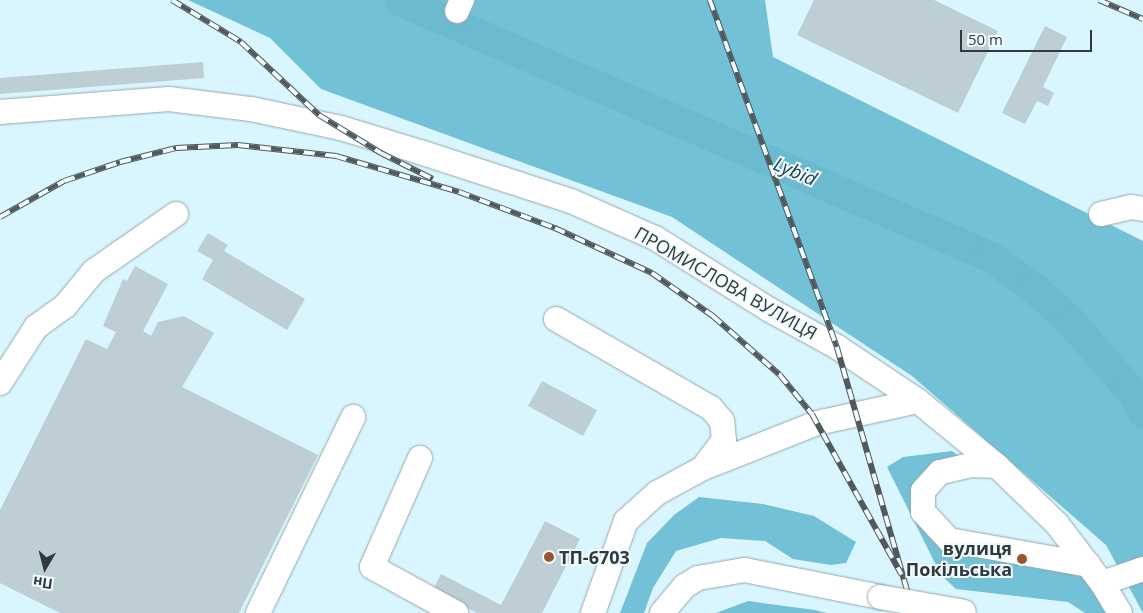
<!DOCTYPE html>
<html>
<head>
<meta charset="utf-8">
<style>
	body { margin:0 }
	#map { position:relative; width:1143px; height:613px; overflow:hidden; background:#f0fbfe; font-family:"Open Sans",sans-serif }
	div>[style] { position:absolute }
	[style*='--x'] { left:calc(var(--x)*1px); top:calc(var(--y)*1px); width:calc(var(--w)*1px); rotate:calc(var(--a)*1deg) }
	.built>* { inset:0; background:#d9f5fd }
	.forest>* { inset:0; background:#73c1d7 }
	.river>* { height:31px; margin:-15.5px; padding:0 15.5px; transform-origin:15.5px; border-radius:15.5px; background:#6cbad0 }
	.building>* { inset:0; background:#bdcfd5 }
	.roads { filter:drop-shadow(0 0 1px #97a8ae) drop-shadow(0 0 1px #97a8ae) }
	.minor>* { height:24px; margin:-12px; padding:0 12px; transform-origin:12px; border-radius:12px; background:#fff }
	.rail>* { height:5.5px; margin-top:-2.75px; transform-origin:0; background:repeating-linear-gradient(90deg,#f0fbfe 0 11px,#51595c 0 22px); box-sizing:border-box; border-block:1px solid #51595c }
	.bridges { filter:drop-shadow(0 0 1px #97a8ae) drop-shadow(0 0 1px #97a8ae) }
	.minor-bridge>* { height:24px; margin:-12px; padding:0 12px; transform-origin:12px; border-radius:12px; background:#fff }
	.dots>* { width:14px; height:14px; translate:-50% -50%; box-sizing:border-box; border:2px solid #f0fbfe; border-radius:50% }
	span { translate:-50% -50%; white-space:nowrap; text-align:center; line-height:1.15; -webkit-text-stroke:4px #f0fbfe; paint-order:stroke }
	.street-label { font-size:18px; color:#32393c }
	.poi-label { font-size:18px; color:#32393c; font-weight:700 }
	.right { translate:-100% -50%; text-align:right }
	.left { translate:0 -50%; text-align:left }
	.water-label { font-size:19px; color:#1c404a; font-style:italic }
	.north { position:absolute; left:20px; top:543px; width:50px; height:50px; -webkit-text-stroke:4px #f0fbfe; paint-order:stroke; rotate:188deg; font-size:14px; font-weight:700; line-height:20px; text-align:center; color:#32393c }
	.north::after { content:''; display:block; margin:auto; width:18px; height:22px; background:#32393c; clip-path:polygon(50% 0,100% 100%,50% 72%,0 100%) }
	.scale { position:absolute; left:960px; top:30px; width:132px; height:22px; box-sizing:border-box; border:2px solid #32393c; border-top:0; padding-left:6px; font-size:15px; line-height:18px; white-space:nowrap; color:#32393c; -webkit-text-stroke:4px #f0fbfe; paint-order:stroke }
</style>
</head>
<body>
<div id="map">
	<div class="built">
		<div style="clip-path:polygon(0 0,1143px 0,1143px 613px,0 613px)"></div>
	</div>
	<div class="forest">
		<div style="clip-path:polygon(188px 0,765px 0,773px 57px,1143px 241px,1143px 613px,1106px 545px,912px 376px,672px 217px,321px 89px,270px 38px)"></div>
		<div style="clip-path:polygon(952px 451px,971px 465px,923px 491px,949px 539px,1084px 575px,1107px 613px,1085px 613px,1068px 602px,956px 589px,941px 575px,887px 467px,903px 457px)"></div>
		<div style="clip-path:polygon(699px 497px,763px 504px,814px 516px,856px 542px,846px 563px,831px 565px,793px 559px,765px 541px,721px 538px,676px 551px,653px 588px,644px 613px,620px 613px,647px 543px,674px 515px)"></div>
		<div style="clip-path:polygon(748px 601px,815px 610px,827px 613px,716px 613px)"></div>
	</div>
	<div class="river">
		<div style="--x:399;--y:0;--w:643;--a:23.46"></div>
		<div style="--x:989;--y:256;--w:52;--a:34.9"></div>
		<div style="--x:1032;--y:286;--w:52;--a:42.6"></div>
		<div style="--x:1070;--y:321;--w:91;--a:49"></div>
		<div style="--x:1130;--y:390;--w:26;--a:59"></div>
	</div>
	<div class="building">
		<div style="clip-path:polygon(814px 0,934px 0,998px 31px,958px 113px,797px 35px)"></div>
		<div style="clip-path:polygon(1045px 26px,1067px 37px,1043px 87px,1054px 93px,1048px 106px,1037px 101px,1025px 124px,1002px 113px)"></div>
		<div style="clip-path:polygon(203px 62px,204px 78px,0 94px,0 78px)"></div>
		<div style="clip-path:polygon(208px 233px,228px 245px,224px 251px,305px 299px,287px 330px,202px 279px,213px 260px,197px 251px)"></div>
		<div style="clip-path:polygon(135px 266px,168px 284px,143px 331px,151px 336px,158px 322px,184px 316px,214px 333px,182px 387px,318px 455px,239px 613px,60px 613px,0 583px,0 510px,86px 339px,107px 349px,116px 332px,103px 326px,123px 279px,127px 281px)"></div>
		<div style="clip-path:polygon(542px 381px,597px 410px,583px 436px,528px 406px)"></div>
		<div style="clip-path:polygon(545px 521px,580px 539px,542px 613px,477px 613px,433px 590px,441px 574px,501px 605px)"></div>
	</div>
	<div class="roads">
		<div class="minor">
			<div style="--x:457;--y:11;--w:12;--a:-66"></div>
			<div style="--x:0;--y:112;--w:169;--a:-4.4"></div>
			<div style="--x:169;--y:99;--w:83;--a:7"></div>
			<div style="--x:251;--y:109;--w:92;--a:11.9"></div>
			<div style="--x:341;--y:128;--w:83;--a:16.9"></div>
			<div style="--x:420;--y:152;--w:159;--a:18"></div>
			<div style="--x:571;--y:201;--w:92;--a:23.8"></div>
			<div style="--x:655;--y:238;--w:133;--a:32.1"></div>
			<div style="--x:768;--y:309;--w:79;--a:28.8"></div>
			<div style="--x:837;--y:347;--w:97;--a:33.7"></div>
			<div style="--x:918;--y:401;--w:102;--a:39.4"></div>
			<div style="--x:997;--y:466;--w:83;--a:44"></div>
			<div style="--x:1057;--y:524;--w:74;--a:52.7"></div>
			<div style="--x:1102;--y:583;--w:35;--a:59"></div>
			<div style="--x:1101;--y:214;--w:31;--a:-13"></div>
			<div style="--x:1131;--y:207;--w:12;--a:9"></div>
			<div style="--x:556;--y:319;--w:179;--a:29.9"></div>
			<div style="--x:711;--y:408;--w:17;--a:50"></div>
			<div style="--x:722;--y:421;--w:19;--a:84"></div>
			<div style="--x:724;--y:440;--w:34;--a:127"></div>
			<div style="--x:0;--y:383;--w:67;--a:-57.3"></div>
			<div style="--x:36;--y:327;--w:36;--a:-36"></div>
			<div style="--x:65;--y:306;--w:45;--a:-50.4"></div>
			<div style="--x:94;--y:271;--w:100;--a:-34.8"></div>
			<div style="--x:420;--y:458;--w:119;--a:113.8"></div>
			<div style="--x:372;--y:567;--w:96;--a:28.7"></div>
			<div style="--x:997;--y:466;--w:26;--a:-178"></div>
			<div style="--x:971;--y:465;--w:32;--a:167"></div>
			<div style="--x:940;--y:472;--w:25;--a:132"></div>
			<div style="--x:923;--y:491;--w:21;--a:90"></div>
			<div style="--x:923;--y:512;--w:38;--a:47"></div>
			<div style="--x:949;--y:540;--w:142;--a:10.1"></div>
			<div style="--x:1102;--y:583;--w:43;--a:-18.9"></div>
			<div style="--x:258;--y:613;--w:218;--a:-64.1"></div>
			<div style="--x:593;--y:613;--w:98;--a:-70.3"></div>
			<div style="--x:626;--y:521;--w:42;--a:-42.1"></div>
			<div style="--x:657;--y:493;--w:52;--a:-28.5"></div>
			<div style="--x:703;--y:468;--w:123;--a:-21.5"></div>
			<div style="--x:817;--y:423;--w:103;--a:-12.3"></div>
			<div style="--x:662;--y:613;--w:35;--a:-50"></div>
			<div style="--x:685;--y:586;--w:15;--a:-32"></div>
			<div style="--x:698;--y:578;--w:48;--a:-9.7"></div>
			<div style="--x:745;--y:570;--w:138;--a:11.3"></div>
		</div>
	</div>
	<div class="rail">
		<div style="--x:172;--y:0;--w:81;--a:31.3"></div>
		<div style="--x:241;--y:42;--w:107;--a:43.1"></div>
		<div style="--x:319;--y:115;--w:73;--a:31.5"></div>
		<div style="--x:381;--y:153;--w:58;--a:26.6"></div>
		<div style="--x:710;--y:0;--w:370;--a:69.9"></div>
		<div style="--x:837;--y:347;--w:277;--a:73.9"></div>
		<div style="--x:1099;--y:0;--w:48;--a:23.4"></div>
		<div style="--x:0;--y:217;--w:73;--a:-29.4"></div>
		<div style="--x:64;--y:181;--w:59;--a:-18.7"></div>
		<div style="--x:120;--y:162;--w:58;--a:-14"></div>
		<div style="--x:176;--y:148;--w:62;--a:-2.8"></div>
		<div style="--x:238;--y:145;--w:99;--a:6.4"></div>
		<div style="--x:336;--y:156;--w:128;--a:16.3"></div>
		<div style="--x:459;--y:192;--w:103;--a:20.6"></div>
		<div style="--x:555;--y:228;--w:107;--a:24.9"></div>
		<div style="--x:652;--y:273;--w:75;--a:35.2"></div>
		<div style="--x:713;--y:316;--w:89;--a:41.4"></div>
		<div style="--x:780;--y:375;--w:50;--a:50.6"></div>
		<div style="--x:812;--y:414;--w:184;--a:60.8"></div>
	</div>
	<div class="bridges">
		<div class="minor-bridge">
			<div style="--x:880;--y:597;--w:85;--a:10.1"></div>
		</div>
	</div>
	<div class="dots">
		<div style="left:549px;top:557px;background:#9b552c"></div>
		<div style="left:1022px;top:559px;background:#9b552c"></div>
	</div>
	<div class="street-label">
		<span style="left:726px;top:283px;rotate:30deg">ПРОМИСЛОВА ВУЛИЦЯ</span>
	</div>
	<div class="poi-label">
		<span class="right" style="left:1012px;top:559px">вулиця<br>Покільська</span>
		<span class="left" style="left:559px;top:557px">ТП-6703</span>
	</div>
	<div class="water-label">
		<span style="left:795px;top:172px;rotate:23deg">Lybid</span>
	</div>
	<div class="north">Пн</div>
	<div class="scale">50 m</div>
</div>
</body>
</html>
